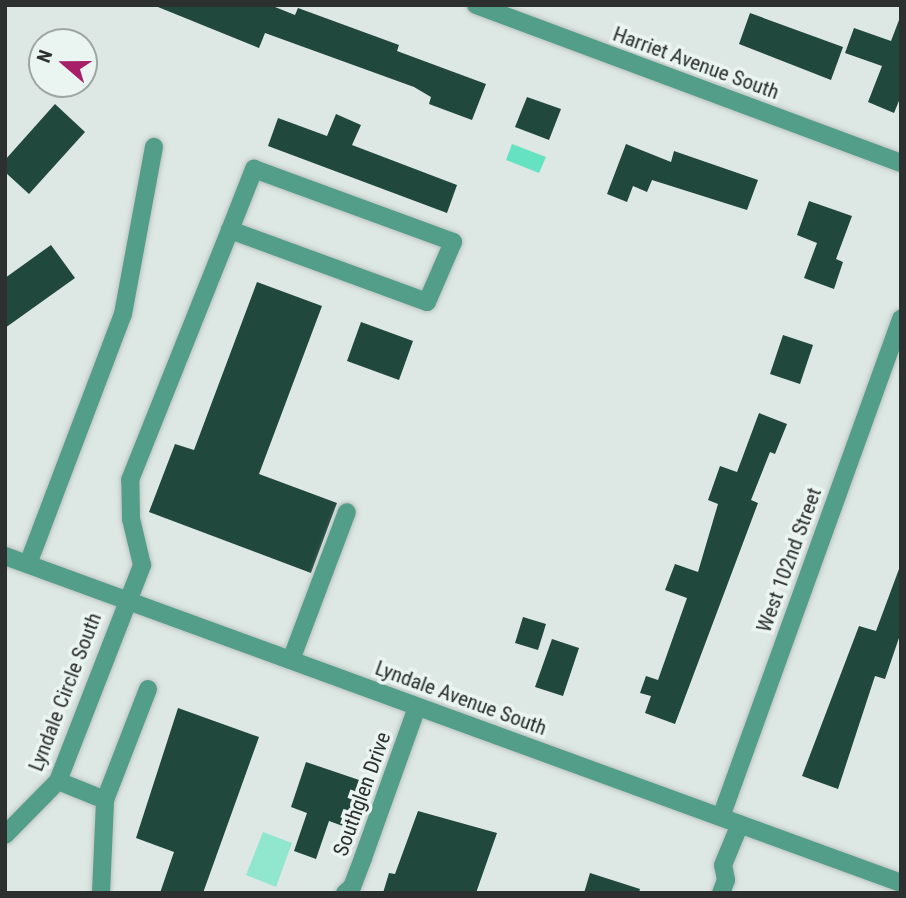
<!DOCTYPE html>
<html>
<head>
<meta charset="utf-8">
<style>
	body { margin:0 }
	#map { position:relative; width:906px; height:898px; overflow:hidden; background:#dde7e3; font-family:"Roboto Condensed",sans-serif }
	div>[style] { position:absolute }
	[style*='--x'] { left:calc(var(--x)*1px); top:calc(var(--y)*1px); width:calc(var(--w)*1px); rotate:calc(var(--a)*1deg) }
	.green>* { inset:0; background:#91e7cd }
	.water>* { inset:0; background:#65e2c1 }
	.building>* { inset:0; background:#21483d }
	.roads { filter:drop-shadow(0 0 2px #bac2bf) drop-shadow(0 0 2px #bac2bf) }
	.minor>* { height:18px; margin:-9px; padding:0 9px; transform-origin:9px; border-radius:9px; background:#539e89 }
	span { translate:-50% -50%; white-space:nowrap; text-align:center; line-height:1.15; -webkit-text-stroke:7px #eaf4f1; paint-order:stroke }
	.street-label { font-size:21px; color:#2c302e }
	.frame { position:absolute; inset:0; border:7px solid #2c302e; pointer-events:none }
	.north { position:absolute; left:28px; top:28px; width:70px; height:70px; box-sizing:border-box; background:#eaf4f1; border:2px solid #9ea6a3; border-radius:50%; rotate:290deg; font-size:19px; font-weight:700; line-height:28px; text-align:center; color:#2c302e }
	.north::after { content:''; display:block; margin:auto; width:24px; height:32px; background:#a61f68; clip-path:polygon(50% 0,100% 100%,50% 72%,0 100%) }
</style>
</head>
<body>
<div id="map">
	<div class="green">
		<div style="clip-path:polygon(263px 832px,292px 843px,276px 887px,246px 875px)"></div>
	</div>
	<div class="water">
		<div style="clip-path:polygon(512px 144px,546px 157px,539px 173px,506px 160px)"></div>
	</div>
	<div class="building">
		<div style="clip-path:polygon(153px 5px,270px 5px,295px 15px,298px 8px,399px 45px,397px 51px,486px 84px,472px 120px,429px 104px,431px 97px,414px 87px,265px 33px,259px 48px)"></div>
		<div style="clip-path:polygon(750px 13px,843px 47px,831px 80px,739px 44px)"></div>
		<div style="clip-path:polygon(899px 20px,901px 96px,894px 113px,868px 102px,882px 66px,845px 53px,854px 28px,891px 41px)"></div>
		<div style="clip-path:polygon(527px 97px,561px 109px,549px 140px,515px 127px)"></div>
		<div style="clip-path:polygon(55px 104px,85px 132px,29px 194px,5px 172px,5px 160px)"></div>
		<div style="clip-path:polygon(336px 114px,361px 125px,352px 145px,457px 185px,447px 213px,268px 146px,278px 118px,327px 136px)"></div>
		<div style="clip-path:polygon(626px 144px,671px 162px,674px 151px,758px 180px,747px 210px,652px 180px,647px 192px,633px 186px,627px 202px,607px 194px)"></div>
		<div style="clip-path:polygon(809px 201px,852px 216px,836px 259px,843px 262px,834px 289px,804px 278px,817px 243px,797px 235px)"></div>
		<div style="clip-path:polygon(51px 245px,75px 278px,5px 328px,5px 278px)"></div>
		<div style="clip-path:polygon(257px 282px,322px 306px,259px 474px,337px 503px,311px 573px,149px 512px,175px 444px,194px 450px)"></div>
		<div style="clip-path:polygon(361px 322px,413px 341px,399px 380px,347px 361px)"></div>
		<div style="clip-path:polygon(783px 335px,813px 345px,800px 384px,770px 374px)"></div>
		<div style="clip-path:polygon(759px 413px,787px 424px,775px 454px,770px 452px,751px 500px,758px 503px,675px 724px,645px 713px,651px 696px,640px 693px,646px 676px,658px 680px,687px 598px,665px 590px,675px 564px,698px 572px,718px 504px,708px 500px,720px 466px,737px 472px)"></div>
		<div style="clip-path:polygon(899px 569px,901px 632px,885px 679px,875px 676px,838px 789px,802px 776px,859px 626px,876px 631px)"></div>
		<div style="clip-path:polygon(523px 617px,546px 624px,538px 650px,515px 643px)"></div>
		<div style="clip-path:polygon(552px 639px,579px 648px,563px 696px,535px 687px)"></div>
		<div style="clip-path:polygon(178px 708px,259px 737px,203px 893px,160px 893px,174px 852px,136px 838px)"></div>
		<div style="clip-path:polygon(306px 762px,368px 783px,351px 829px,329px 821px,316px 859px,294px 851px,307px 813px,291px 807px)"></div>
		<div style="clip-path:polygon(418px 811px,497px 833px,476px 893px,383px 893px,389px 873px,395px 874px)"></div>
		<div style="clip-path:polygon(590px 873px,640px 889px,639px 893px,584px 893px)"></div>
	</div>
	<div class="roads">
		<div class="minor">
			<div style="--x:476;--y:5;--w:453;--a:20.4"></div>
			<div style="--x:5;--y:556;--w:954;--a:20.05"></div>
			<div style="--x:28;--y:564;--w:267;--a:-69.2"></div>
			<div style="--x:123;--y:314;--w:170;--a:-79.5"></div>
			<div style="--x:291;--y:660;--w:158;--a:-69.3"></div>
			<div style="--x:58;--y:781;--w:51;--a:22"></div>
			<div style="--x:721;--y:817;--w:530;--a:-70.13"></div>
			<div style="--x:5;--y:835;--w:76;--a:-45.5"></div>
			<div style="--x:58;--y:781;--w:232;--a:-68.7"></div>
			<div style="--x:142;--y:565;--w:47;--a:-103.4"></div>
			<div style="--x:131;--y:519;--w:39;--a:-91"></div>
			<div style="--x:130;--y:480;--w:269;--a:-68.2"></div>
			<div style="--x:230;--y:230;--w:66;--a:-68.5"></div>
			<div style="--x:254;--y:169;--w:212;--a:20.1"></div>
			<div style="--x:453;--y:242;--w:65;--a:113.4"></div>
			<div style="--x:427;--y:302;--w:210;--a:-159.9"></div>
			<div style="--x:101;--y:893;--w:93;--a:-87.5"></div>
			<div style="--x:105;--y:800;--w:119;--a:-68.8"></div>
			<div style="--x:345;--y:893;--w:9;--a:-41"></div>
			<div style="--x:352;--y:887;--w:31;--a:-69"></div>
			<div style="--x:363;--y:858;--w:160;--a:-70.3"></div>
			<div style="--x:721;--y:893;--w:14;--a:-69"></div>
			<div style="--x:726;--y:880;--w:15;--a:-101"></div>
			<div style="--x:723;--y:865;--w:44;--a:-67.5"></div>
		</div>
	</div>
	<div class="street-label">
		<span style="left:696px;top:63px;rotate:20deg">Harriet Avenue South</span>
		<span style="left:789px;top:560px;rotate:-70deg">West 102nd Street</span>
		<span style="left:65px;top:692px;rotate:-69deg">Lyndale Circle South</span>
		<span style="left:461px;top:698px;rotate:20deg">Lyndale Avenue South</span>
		<span style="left:362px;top:794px;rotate:-70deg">Southglen Drive</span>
	</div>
	<div class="frame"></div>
	<div class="north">N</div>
</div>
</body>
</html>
